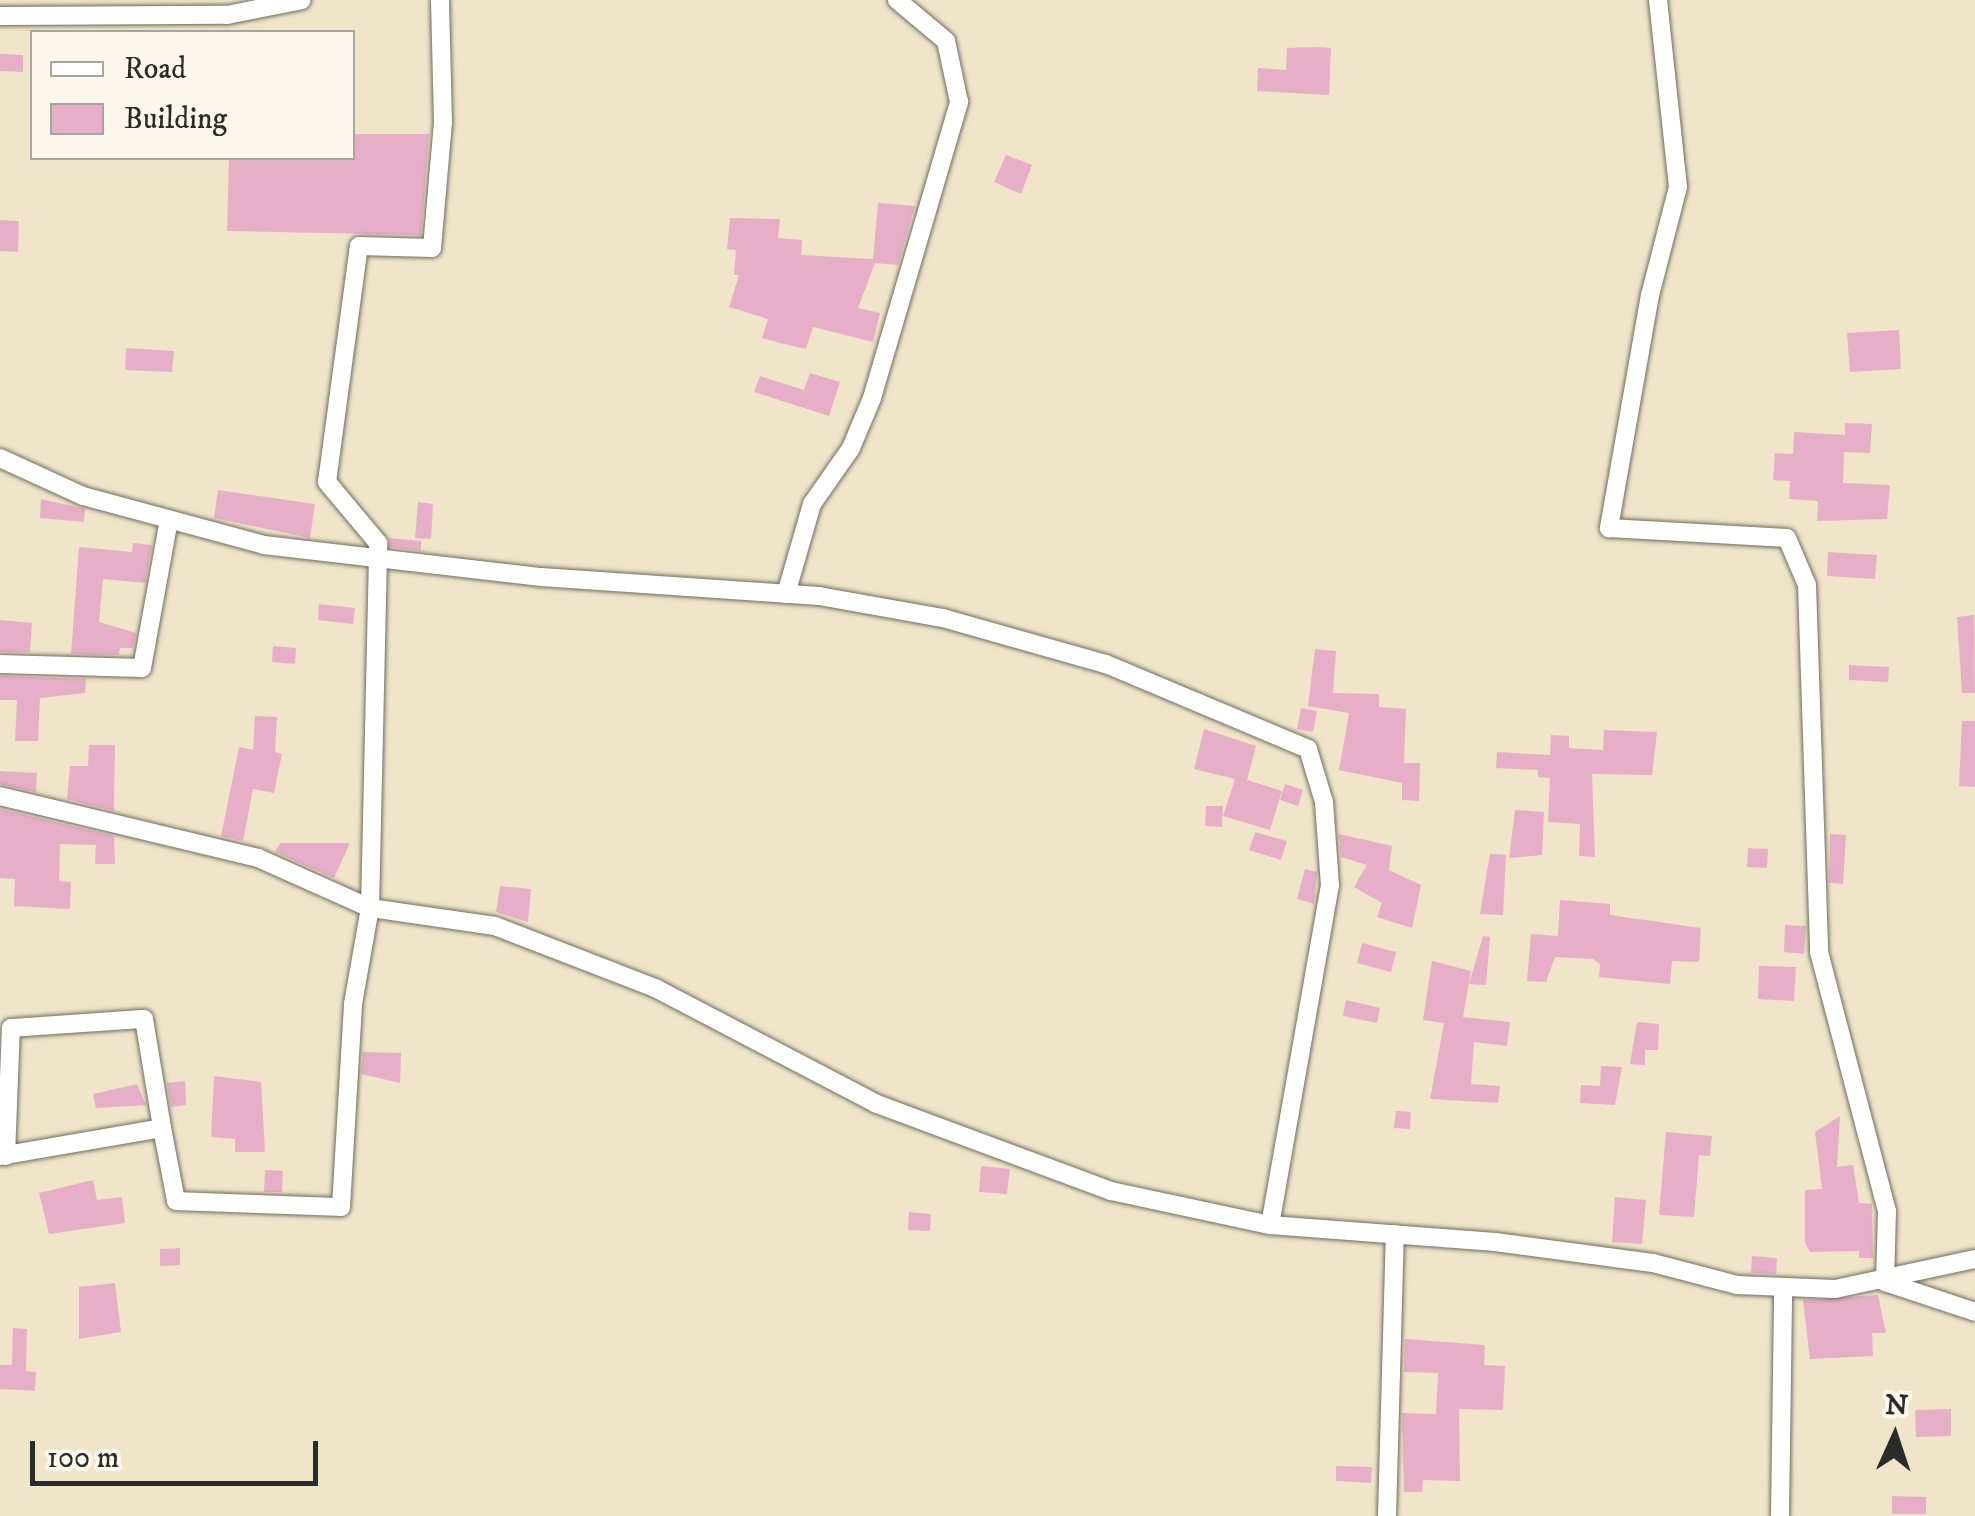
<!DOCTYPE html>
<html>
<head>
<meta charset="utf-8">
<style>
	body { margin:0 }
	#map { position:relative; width:1975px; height:1516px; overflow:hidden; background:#f0e5c8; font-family:"IM FELL DW Pica",serif }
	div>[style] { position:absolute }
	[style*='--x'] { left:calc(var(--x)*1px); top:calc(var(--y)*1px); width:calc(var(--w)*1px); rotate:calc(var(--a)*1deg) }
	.building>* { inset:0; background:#e7afc7 }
	.roads { filter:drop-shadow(0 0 2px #706c62) drop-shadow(0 0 2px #706c62) }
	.minor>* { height:18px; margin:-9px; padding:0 9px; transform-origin:9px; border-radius:9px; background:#fff }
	span { translate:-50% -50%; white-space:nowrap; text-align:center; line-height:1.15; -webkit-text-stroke:8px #fbf7ec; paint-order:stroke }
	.legend { position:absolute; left:30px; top:30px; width:325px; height:130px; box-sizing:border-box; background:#fbf7ec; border:2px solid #a8a59f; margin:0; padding:12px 18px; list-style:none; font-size:30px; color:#2b2b2b }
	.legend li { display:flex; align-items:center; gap:20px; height:50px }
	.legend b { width:50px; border:2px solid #a8a59f }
	.north { position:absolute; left:1845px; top:1386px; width:100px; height:100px; -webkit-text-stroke:8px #fbf7ec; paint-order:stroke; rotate:3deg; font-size:28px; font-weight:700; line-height:40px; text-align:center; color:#2b2b2b }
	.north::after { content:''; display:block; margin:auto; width:35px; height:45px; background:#2b2b2b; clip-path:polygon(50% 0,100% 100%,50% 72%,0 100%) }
	.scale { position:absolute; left:30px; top:1441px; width:288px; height:45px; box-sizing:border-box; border:5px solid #2b2b2b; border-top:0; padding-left:12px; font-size:30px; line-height:35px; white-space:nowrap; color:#2b2b2b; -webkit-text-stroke:8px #fbf7ec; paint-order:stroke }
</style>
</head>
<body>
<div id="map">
	<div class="building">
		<div style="clip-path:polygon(1315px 47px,1331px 48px,1329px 95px,1257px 91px,1258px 68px,1286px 70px,1287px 48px)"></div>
		<div style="clip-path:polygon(0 54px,23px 55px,23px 72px,0 71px)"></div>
		<div style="clip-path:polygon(352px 134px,429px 134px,421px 235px,227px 231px,229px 158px,352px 158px)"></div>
		<div style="clip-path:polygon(1006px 155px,1032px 165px,1021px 194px,994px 182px)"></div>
		<div style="clip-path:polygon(878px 203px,915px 206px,898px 265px,875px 263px,858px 308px,880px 313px,873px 342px,813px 327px,806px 349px,780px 343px,762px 338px,768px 319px,729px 307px,739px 275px,734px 275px,736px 250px,727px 249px,730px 218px,780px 219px,778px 238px,802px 240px,801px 255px,873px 259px)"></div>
		<div style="clip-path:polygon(0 220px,19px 221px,18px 252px,0 251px)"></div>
		<div style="clip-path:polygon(1899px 330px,1901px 369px,1850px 372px,1847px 333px)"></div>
		<div style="clip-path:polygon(126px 348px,174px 351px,172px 372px,125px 370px)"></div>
		<div style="clip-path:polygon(810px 373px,840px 382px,829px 416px,754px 392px,760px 376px,804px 390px)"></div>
		<div style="clip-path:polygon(1845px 423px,1872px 424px,1870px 453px,1844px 452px,1843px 483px,1890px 485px,1887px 519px,1817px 521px,1818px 501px,1789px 499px,1790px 481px,1773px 480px,1775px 453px,1793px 454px,1794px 432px,1845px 435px)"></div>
		<div style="clip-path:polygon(218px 490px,315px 504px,310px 538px,214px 518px)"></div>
		<div style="clip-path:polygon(41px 499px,85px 509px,84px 522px,40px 518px)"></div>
		<div style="clip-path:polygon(418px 502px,433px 504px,431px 539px,415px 538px)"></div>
		<div style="clip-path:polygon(389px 538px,421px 541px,421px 551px,390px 547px)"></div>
		<div style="clip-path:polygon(133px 543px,152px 545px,145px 583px,103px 579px,99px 622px,136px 633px,133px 648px,120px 648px,119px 655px,71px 654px,79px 547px,132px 552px)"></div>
		<div style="clip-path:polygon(1828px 552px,1877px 555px,1875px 579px,1827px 576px)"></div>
		<div style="clip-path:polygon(319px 604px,355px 608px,353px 624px,318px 620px)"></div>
		<div style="clip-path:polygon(1974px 615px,1975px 693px,1962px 693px,1957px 617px)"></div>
		<div style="clip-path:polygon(0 620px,32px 623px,30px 652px,0 652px)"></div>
		<div style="clip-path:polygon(273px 646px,296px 648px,295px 664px,272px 662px)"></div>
		<div style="clip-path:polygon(1315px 649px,1336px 651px,1333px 693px,1379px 694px,1379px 707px,1406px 709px,1404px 763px,1420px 763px,1419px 801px,1402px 800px,1402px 783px,1339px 770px,1349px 713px,1308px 706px)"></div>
		<div style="clip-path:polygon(1849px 665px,1889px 667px,1888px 682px,1849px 680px)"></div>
		<div style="clip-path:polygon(0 676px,86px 679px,85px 693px,40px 698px,38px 741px,15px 741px,17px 700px,0 700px)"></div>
		<div style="clip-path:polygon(1301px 708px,1317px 711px,1313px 732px,1297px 729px)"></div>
		<div style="clip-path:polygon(255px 716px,277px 717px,275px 752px,282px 754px,274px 793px,253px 789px,243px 841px,221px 836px,239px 747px,253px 750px)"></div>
		<div style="clip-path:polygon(1962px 721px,1975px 721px,1975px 787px,1959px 786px)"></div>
		<div style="clip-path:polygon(1204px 729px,1256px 746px,1247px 780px,1282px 791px,1270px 830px,1223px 816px,1235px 779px,1194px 769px)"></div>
		<div style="clip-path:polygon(1604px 730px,1657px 732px,1652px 775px,1592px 774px,1595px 857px,1579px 856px,1580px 824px,1548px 822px,1550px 778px,1538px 777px,1538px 770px,1496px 768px,1497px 752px,1550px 755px,1551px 735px,1569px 736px,1569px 748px,1603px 750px)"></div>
		<div style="clip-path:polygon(89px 745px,115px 745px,114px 811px,67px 799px,70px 766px,88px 766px)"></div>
		<div style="clip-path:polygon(0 771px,37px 773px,36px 792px,0 784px)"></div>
		<div style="clip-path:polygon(1285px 784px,1303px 790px,1298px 806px,1280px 800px)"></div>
		<div style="clip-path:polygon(1206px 806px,1223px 806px,1222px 827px,1205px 826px)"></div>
		<div style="clip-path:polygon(0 809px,114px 836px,115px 864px,95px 864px,96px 845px,60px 844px,59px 881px,71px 882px,70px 909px,14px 906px,15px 879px,0 878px)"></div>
		<div style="clip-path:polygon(1515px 810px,1544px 812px,1542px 855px,1509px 858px)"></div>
		<div style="clip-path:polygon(1255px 832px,1287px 841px,1281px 860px,1249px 850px)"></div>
		<div style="clip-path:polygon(1339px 834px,1392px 846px,1389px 870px,1421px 885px,1412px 928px,1377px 917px,1382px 903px,1354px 887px,1367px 865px,1341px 857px)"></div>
		<div style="clip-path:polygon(1830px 834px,1846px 835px,1843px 884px,1829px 883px)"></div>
		<div style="clip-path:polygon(280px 843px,350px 843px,334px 878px,275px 852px)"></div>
		<div style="clip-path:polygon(1748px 848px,1768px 849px,1767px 868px,1747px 867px)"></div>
		<div style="clip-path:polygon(1490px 854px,1506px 855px,1503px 915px,1480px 914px)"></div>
		<div style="clip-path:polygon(1305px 869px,1317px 872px,1314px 904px,1297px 899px)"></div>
		<div style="clip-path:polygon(500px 886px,531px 889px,528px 922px,496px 912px)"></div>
		<div style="clip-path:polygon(1560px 900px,1610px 904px,1610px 915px,1701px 928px,1699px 962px,1672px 961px,1670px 984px,1599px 977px,1600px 964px,1593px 959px,1555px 957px,1546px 982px,1527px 981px,1531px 934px,1558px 936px)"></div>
		<div style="clip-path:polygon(1785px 925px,1806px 926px,1804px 954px,1784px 952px)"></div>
		<div style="clip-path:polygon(1483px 936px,1490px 937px,1486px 985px,1469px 984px)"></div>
		<div style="clip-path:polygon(1362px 943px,1396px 952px,1391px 972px,1357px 963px)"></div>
		<div style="clip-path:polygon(1432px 961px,1471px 971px,1463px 1017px,1510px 1022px,1507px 1046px,1474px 1042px,1471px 1084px,1500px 1086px,1498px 1103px,1430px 1099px,1444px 1023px,1423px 1020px)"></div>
		<div style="clip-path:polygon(1759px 966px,1796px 967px,1794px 1001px,1758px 999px)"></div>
		<div style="clip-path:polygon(1346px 1000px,1380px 1008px,1377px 1023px,1343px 1016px)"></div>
		<div style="clip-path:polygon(1637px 1022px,1659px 1024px,1658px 1050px,1645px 1050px,1645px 1065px,1630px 1064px)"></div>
		<div style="clip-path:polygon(363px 1052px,401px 1053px,400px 1083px,361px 1074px)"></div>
		<div style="clip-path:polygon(1601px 1066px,1622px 1067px,1615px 1105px,1580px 1103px,1581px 1085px,1600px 1086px)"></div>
		<div style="clip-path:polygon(214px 1076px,261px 1082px,265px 1152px,235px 1152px,235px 1139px,211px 1137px)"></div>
		<div style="clip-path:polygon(185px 1081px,186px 1105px,171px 1107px,167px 1083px)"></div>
		<div style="clip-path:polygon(137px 1084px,146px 1105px,96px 1108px,93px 1094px)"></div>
		<div style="clip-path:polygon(1396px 1111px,1411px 1112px,1410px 1129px,1394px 1128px)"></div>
		<div style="clip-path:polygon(1840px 1116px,1837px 1167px,1853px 1165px,1859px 1203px,1872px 1204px,1873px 1258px,1859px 1258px,1859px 1251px,1810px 1252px,1805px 1242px,1805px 1190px,1822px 1189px,1815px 1132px)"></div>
		<div style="clip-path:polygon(1666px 1132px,1712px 1136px,1710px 1156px,1699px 1155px,1694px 1217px,1659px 1215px)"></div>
		<div style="clip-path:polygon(981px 1166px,1010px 1169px,1007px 1194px,979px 1192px)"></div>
		<div style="clip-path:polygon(265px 1170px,283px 1171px,282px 1192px,264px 1192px)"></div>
		<div style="clip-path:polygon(93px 1180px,97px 1200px,122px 1197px,125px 1223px,49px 1234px,39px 1193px)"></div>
		<div style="clip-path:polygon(1615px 1197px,1646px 1200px,1642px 1244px,1612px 1242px)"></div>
		<div style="clip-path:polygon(909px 1212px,931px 1214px,930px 1231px,908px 1230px)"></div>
		<div style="clip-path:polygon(180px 1248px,180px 1265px,160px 1266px,160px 1249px)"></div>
		<div style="clip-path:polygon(1752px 1256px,1777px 1258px,1776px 1274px,1751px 1273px)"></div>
		<div style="clip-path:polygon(115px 1283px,121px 1332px,79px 1339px,79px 1287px)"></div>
		<div style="clip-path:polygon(1878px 1295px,1886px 1333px,1872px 1333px,1873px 1356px,1810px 1359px,1803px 1300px)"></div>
		<div style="clip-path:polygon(13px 1328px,27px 1329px,26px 1371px,36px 1372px,35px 1391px,0 1389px,0 1365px,12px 1365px)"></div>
		<div style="clip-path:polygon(1405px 1339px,1485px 1345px,1484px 1365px,1505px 1366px,1503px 1410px,1459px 1409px,1460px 1481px,1423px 1480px,1422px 1492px,1404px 1492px,1402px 1413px,1436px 1414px,1438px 1373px,1404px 1372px)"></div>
		<div style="clip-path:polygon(1951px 1409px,1951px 1436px,1916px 1437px,1915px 1410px)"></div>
		<div style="clip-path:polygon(1336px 1466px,1372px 1467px,1371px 1483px,1336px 1481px)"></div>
		<div style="clip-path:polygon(1892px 1496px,1926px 1497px,1926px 1514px,1892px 1514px)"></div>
	</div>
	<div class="roads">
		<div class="minor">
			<div style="--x:1658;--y:0;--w:188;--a:83.9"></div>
			<div style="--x:1678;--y:187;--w:112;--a:104.5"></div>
			<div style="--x:1650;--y:295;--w:237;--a:100"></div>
			<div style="--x:1609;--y:528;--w:178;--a:3.2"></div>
			<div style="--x:1787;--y:538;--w:51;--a:66.9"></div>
			<div style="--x:1807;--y:585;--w:367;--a:88.1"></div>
			<div style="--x:1819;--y:952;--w:268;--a:75.3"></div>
			<div style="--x:1887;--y:1211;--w:71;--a:91.6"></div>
			<div style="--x:1885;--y:1282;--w:95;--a:18.4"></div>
			<div style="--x:0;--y:16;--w:227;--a:-0.3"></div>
			<div style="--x:227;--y:15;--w:76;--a:-11.3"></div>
			<div style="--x:0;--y:458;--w:91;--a:24.6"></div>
			<div style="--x:83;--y:496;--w:188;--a:15.1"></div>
			<div style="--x:264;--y:545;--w:279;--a:6.6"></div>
			<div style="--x:541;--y:577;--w:279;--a:3.9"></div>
			<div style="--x:819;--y:596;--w:126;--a:10.1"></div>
			<div style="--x:943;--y:618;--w:169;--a:15.8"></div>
			<div style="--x:1106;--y:664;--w:219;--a:22.8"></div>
			<div style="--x:1308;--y:749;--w:55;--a:73.2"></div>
			<div style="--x:1324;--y:802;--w:83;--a:85.9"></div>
			<div style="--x:1330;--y:885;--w:345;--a:100"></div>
			<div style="--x:786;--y:594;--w:94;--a:-73.9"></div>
			<div style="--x:812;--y:504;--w:68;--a:-55.1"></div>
			<div style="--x:851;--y:448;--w:54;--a:-67.2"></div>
			<div style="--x:872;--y:398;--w:309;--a:-73.6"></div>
			<div style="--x:959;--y:102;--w:62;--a:-102"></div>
			<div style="--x:946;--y:41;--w:64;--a:-140.1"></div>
			<div style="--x:0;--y:664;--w:142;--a:1.6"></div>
			<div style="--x:142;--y:668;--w:151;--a:-79.7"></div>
			<div style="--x:0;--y:796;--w:265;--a:13.5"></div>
			<div style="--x:258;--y:858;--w:123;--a:24.1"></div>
			<div style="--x:370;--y:908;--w:365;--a:-88.7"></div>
			<div style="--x:378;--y:543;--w:80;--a:-129.9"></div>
			<div style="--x:327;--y:482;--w:238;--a:-82.3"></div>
			<div style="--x:359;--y:246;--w:73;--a:1.6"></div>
			<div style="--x:432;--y:248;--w:125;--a:-85"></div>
			<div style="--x:443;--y:123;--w:123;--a:-91.4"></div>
			<div style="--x:0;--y:1156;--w:164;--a:-9.8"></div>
			<div style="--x:162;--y:1128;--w:74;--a:79.1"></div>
			<div style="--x:176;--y:1201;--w:165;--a:2.1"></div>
			<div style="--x:341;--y:1207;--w:203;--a:-86.6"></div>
			<div style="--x:353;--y:1004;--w:97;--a:-80"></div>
			<div style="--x:370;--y:908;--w:126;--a:8.2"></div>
			<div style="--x:495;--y:926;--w:172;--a:21.2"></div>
			<div style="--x:655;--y:988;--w:250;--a:27.6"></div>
			<div style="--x:877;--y:1104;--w:250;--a:20.4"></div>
			<div style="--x:1111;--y:1191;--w:163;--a:12.1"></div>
			<div style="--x:1270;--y:1225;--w:226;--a:4.3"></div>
			<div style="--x:1495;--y:1242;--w:159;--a:7.6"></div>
			<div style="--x:1653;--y:1263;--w:87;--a:14.7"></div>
			<div style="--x:1737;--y:1285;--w:98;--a:2.3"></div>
			<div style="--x:1835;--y:1289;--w:143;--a:-12.1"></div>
			<div style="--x:6;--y:1156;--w:128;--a:-87.8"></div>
			<div style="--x:11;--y:1028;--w:133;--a:-3.9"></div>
			<div style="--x:144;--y:1019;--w:110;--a:80.6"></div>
			<div style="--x:1387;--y:1516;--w:282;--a:-88.4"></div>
			<div style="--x:1780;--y:1516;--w:229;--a:-89.2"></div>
		</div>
	</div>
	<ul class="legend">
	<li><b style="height:12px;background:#fff"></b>Road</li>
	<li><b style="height:28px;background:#e7afc7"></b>Building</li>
	</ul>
	<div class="north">N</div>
	<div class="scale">100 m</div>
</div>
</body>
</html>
